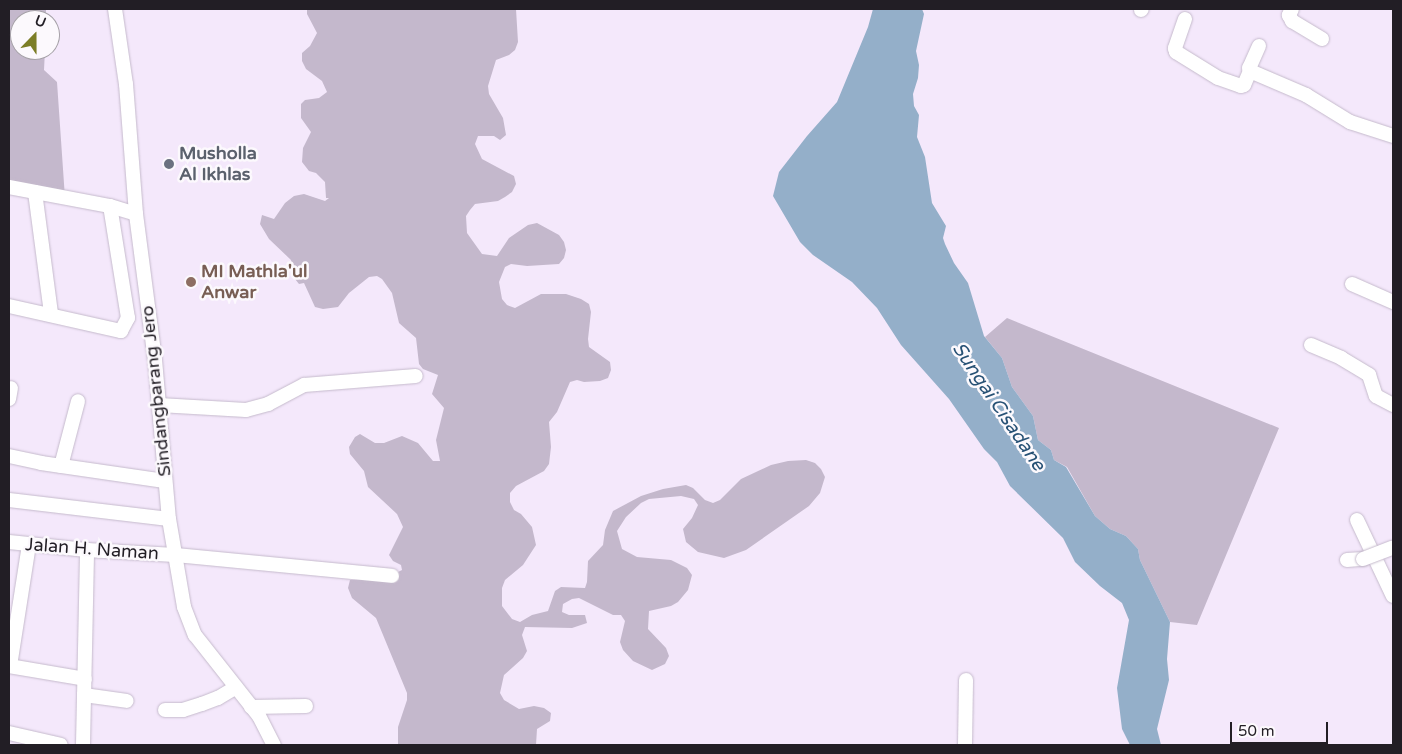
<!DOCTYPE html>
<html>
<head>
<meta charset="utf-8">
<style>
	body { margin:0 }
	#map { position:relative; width:1402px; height:754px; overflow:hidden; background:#f4e8fb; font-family:"Varela Round",sans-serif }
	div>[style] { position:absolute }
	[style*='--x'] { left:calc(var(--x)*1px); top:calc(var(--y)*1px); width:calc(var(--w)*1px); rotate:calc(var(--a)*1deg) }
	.green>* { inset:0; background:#c4b8cc }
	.water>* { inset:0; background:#94afc9 }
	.roads { filter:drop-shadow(0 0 1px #c5bacc) drop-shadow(0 0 1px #c5bacc) }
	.minor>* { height:14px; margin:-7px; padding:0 7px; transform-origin:7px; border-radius:7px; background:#fff }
	.bridges { filter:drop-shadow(0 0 1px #c5bacc) drop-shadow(0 0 1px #c5bacc) }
	.minor-bridge>* { height:14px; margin:-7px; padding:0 7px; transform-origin:7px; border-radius:7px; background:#fff }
	.dots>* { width:14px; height:14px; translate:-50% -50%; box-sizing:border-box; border:2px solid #fcf9fd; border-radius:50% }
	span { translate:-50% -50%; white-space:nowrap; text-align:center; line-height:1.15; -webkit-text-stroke:5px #fcf9fd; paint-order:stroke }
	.worship-label { font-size:18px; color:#5b616d; font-weight:700 }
	.left { translate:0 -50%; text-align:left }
	.education-label { font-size:18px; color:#785e54; font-weight:700 }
	.street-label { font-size:18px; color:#221e25 }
	.water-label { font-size:19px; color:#275175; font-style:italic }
	.frame { position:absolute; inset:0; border:10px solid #221e25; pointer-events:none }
	.north { position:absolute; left:10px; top:10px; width:50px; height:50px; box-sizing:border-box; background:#fcf9fd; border:1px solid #a5a1a7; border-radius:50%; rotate:22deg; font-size:14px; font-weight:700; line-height:20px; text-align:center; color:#221e25 }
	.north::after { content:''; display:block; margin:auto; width:18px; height:22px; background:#7c7e27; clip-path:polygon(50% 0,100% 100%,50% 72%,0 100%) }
	.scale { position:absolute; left:1230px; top:722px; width:98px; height:22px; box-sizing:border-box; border:2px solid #221e25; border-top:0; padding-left:6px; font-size:15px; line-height:18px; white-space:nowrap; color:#221e25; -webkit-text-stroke:4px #fcf9fd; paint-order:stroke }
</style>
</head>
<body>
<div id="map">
	<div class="green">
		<div style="clip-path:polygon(9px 9px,46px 9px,46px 20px,20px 20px,20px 50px,45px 50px,44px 70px,57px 82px,65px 198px,9px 183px)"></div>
		<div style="clip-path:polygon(307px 9px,516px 9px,518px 42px,515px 50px,509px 55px,496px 60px,488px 86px,489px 94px,503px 118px,506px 135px,500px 140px,494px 136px,478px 136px,475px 144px,482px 159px,514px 176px,516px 184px,512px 192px,505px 197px,498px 201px,475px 204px,470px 210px,466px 216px,467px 233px,482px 254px,497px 256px,509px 238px,528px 225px,537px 223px,559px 235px,564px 242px,566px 250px,564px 258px,559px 264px,527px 266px,511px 264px,505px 267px,499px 282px,502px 299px,507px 305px,515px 308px,541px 294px,566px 294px,581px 299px,589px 304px,591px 312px,588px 339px,589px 347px,610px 362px,611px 370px,608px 378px,600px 381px,584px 382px,577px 380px,570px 382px,557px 412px,549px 422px,551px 447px,549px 464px,544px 471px,516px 486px,510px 493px,510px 502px,514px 510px,521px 514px,532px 527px,536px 545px,523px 565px,505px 580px,502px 588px,502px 606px,512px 619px,520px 622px,532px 615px,548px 611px,555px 591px,561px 587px,585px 588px,587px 582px,588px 561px,603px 545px,605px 530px,613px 511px,641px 496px,663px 489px,686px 485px,693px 488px,705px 500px,713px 503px,720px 500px,741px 479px,771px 465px,788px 461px,806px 460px,815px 463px,821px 469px,825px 477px,820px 493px,809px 506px,746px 550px,724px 558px,698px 552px,686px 542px,683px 529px,692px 518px,698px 505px,694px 499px,681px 496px,649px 499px,641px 503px,626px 517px,617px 531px,622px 549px,637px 557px,671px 560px,687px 568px,692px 575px,688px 590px,678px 602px,671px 606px,649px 611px,648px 629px,666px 648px,669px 656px,665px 664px,652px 670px,633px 661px,623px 650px,620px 642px,625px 621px,621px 615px,613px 615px,579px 598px,572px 599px,563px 604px,562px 612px,569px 615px,585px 615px,587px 623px,572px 628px,525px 627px,522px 635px,527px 651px,523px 658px,504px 675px,500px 693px,504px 700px,519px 709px,534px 706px,544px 708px,551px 713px,550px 721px,537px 729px,536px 745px,398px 745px,398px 727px,407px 700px,407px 693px,376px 618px,352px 598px,348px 588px,350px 580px,386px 578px,402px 570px,401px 565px,393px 561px,389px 555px,403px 527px,397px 514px,368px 487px,364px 471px,350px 454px,349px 447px,355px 437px,360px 434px,375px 443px,384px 443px,402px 436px,418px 443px,433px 461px,440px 461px,436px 440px,444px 408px,432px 394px,438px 375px,423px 369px,419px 364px,416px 338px,399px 323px,392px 293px,382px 279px,377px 276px,369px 277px,349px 293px,338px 307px,323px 309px,315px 307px,304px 283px,299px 284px,295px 279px,291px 260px,269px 239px,260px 224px,262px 215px,274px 219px,285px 203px,294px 196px,304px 194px,325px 201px,329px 198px,326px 198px,325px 182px,316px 173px,309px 171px,302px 162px,303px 148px,311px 132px,301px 118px,301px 104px,305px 100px,319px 98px,327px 92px,322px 81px,306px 69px,302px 61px,302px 53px,310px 46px,317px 33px,307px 14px)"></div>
		<div style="clip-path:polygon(1007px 318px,1279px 428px,1197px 625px,1170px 622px,1140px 560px,1138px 549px,1126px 536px,1110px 529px,1095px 516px,1067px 467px,1054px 460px,1051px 450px,1038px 440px,1033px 416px,1012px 387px,1002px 358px,985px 337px)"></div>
	</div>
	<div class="water">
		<div style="clip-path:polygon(873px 9px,922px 9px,924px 14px,916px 51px,919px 65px,918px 78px,913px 94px,914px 106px,919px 115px,917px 137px,925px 157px,932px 203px,946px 226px,943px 238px,945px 244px,954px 263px,968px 283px,984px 336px,1002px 358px,1012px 387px,1033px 416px,1038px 440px,1051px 450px,1054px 460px,1066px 467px,1095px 516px,1110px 529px,1126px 536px,1138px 549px,1140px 560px,1170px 622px,1167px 659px,1169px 680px,1157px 729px,1161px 745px,1130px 745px,1122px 729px,1117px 688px,1129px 620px,1122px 603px,1100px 586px,1075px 562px,1063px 538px,1010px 486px,997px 462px,984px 449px,949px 399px,901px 345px,877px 308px,852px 282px,813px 255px,800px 242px,773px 196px,779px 172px,807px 136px,837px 102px,868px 27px)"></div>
	</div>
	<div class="roads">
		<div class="minor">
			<div style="--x:115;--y:9;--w:76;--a:81.7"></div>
			<div style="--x:126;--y:84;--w:130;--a:85.6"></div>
			<div style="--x:136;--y:214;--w:147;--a:82.6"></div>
			<div style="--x:155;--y:360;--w:160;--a:85"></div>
			<div style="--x:169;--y:519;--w:89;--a:80.3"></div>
			<div style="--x:184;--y:607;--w:30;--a:69"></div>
			<div style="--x:195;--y:635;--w:103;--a:51.7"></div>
			<div style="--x:259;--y:716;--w:33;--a:63"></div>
			<div style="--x:1292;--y:9;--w:7;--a:117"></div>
			<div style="--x:1289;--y:15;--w:7;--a:63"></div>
			<div style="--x:1292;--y:21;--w:35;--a:31"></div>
			<div style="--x:1141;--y:10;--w:1;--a:-45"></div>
			<div style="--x:1185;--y:19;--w:31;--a:109"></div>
			<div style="--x:1175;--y:48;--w:4;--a:76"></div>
			<div style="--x:1176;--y:52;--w:49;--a:31.8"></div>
			<div style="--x:1218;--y:78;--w:24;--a:19"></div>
			<div style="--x:1241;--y:86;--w:3;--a:-18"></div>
			<div style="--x:1244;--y:85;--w:15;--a:-67"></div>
			<div style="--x:1259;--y:46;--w:24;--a:114"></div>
			<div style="--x:1249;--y:68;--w:3;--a:72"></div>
			<div style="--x:1250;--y:71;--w:61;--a:23.2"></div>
			<div style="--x:1306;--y:95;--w:52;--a:31.5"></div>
			<div style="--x:1350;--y:122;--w:45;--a:18"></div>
			<div style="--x:9;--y:187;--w:103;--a:10.7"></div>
			<div style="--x:110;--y:206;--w:27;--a:17"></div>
			<div style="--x:35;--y:192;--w:123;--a:82.5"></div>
			<div style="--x:1352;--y:284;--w:45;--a:23.7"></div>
			<div style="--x:9;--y:306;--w:115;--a:12.6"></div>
			<div style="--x:121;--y:331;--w:15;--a:-62"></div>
			<div style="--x:128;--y:318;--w:113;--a:-99.1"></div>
			<div style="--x:1311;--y:345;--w:33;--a:23"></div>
			<div style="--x:1341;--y:358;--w:33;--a:31"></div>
			<div style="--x:1369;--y:375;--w:22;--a:72"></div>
			<div style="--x:1376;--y:396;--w:19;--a:28"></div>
			<div style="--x:9;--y:399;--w:11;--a:-80"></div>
			<div style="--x:159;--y:405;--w:87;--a:3.3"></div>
			<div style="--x:246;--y:410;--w:23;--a:-15"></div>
			<div style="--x:268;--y:404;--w:41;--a:-27.8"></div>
			<div style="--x:304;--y:385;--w:112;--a:-4.6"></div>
			<div style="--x:9;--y:456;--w:33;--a:12"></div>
			<div style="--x:41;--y:463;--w:125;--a:8.3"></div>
			<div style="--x:61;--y:466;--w:67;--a:-75.3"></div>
			<div style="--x:9;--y:500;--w:161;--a:6.8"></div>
			<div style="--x:1357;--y:520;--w:84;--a:64.7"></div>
			<div style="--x:9;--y:542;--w:78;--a:5.9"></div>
			<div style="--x:87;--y:550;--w:88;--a:3.3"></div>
			<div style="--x:175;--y:555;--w:218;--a:5.5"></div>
			<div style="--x:1347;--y:560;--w:16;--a:-4"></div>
			<div style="--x:9;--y:666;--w:77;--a:9.7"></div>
			<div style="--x:10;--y:666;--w:123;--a:-81.1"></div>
			<div style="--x:84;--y:695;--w:43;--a:7.9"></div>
			<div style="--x:251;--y:707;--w:55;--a:-1"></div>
			<div style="--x:165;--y:710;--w:18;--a:0"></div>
			<div style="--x:183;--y:710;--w:20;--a:-18"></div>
			<div style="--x:202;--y:704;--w:17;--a:-21"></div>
			<div style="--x:218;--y:698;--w:21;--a:-31"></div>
			<div style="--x:9;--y:733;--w:53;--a:13"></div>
			<div style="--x:83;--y:745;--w:195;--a:-88.8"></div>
			<div style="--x:965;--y:745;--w:65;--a:-89.1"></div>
		</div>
	</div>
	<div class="bridges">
		<div class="minor-bridge">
			<div style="--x:1363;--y:559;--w:31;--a:-21"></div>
		</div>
	</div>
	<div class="dots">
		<div style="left:169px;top:164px;background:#6b7280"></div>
		<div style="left:191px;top:282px;background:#8d6e63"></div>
	</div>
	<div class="worship-label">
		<span class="left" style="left:179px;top:164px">Musholla<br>Al Ikhlas</span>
	</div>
	<div class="education-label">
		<span class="left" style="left:201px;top:282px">MI Mathla'ul<br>Anwar</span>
	</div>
	<div class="street-label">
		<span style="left:156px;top:391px;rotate:-96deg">Sindangbarang Jero</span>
		<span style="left:92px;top:549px;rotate:4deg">Jalan H. Naman</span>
	</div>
	<div class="water-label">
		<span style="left:998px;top:407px;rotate:56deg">Sungai Cisadane</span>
	</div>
	<div class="frame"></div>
	<div class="north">U</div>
	<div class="scale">50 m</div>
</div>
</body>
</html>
